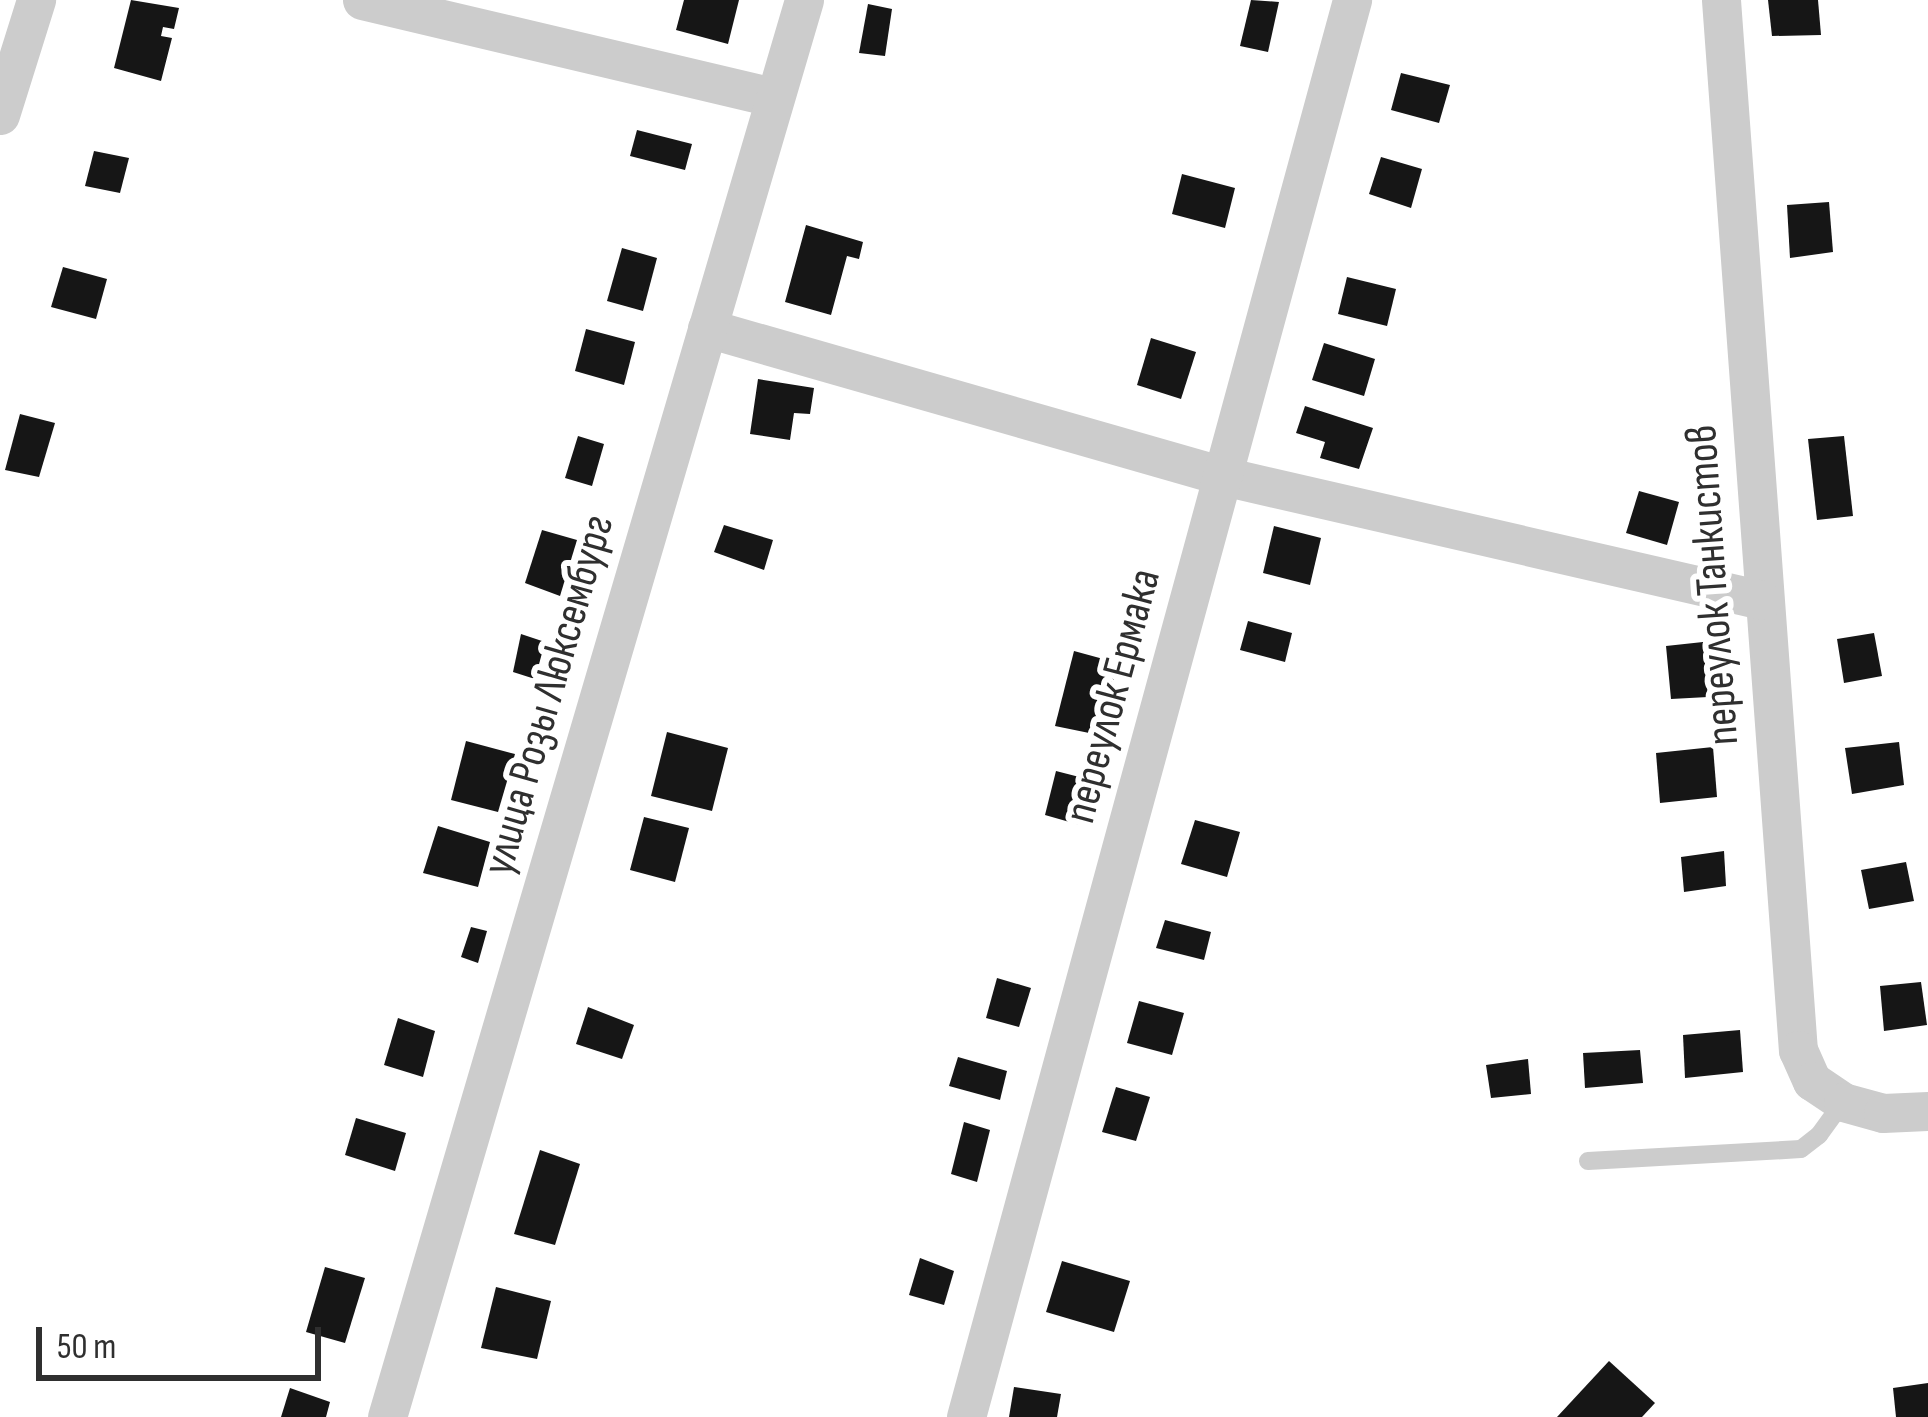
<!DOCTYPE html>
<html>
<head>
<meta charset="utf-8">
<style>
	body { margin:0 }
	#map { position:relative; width:1928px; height:1417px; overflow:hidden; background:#fff; font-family:"Sofia Sans Condensed",sans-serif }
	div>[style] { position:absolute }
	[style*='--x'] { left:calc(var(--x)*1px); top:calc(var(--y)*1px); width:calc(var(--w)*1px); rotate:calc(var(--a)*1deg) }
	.building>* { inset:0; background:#161616 }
	.service>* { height:18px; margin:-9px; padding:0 9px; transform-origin:9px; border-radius:9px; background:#ccc }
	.minor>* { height:39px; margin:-19.5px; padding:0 19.5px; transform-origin:19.5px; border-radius:19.5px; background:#ccc }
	span { translate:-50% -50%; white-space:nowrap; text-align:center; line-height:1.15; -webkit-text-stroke:12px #fff; paint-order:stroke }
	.street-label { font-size:45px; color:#2f2f2f }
	.scale { position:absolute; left:36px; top:1327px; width:285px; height:54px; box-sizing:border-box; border:6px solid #2f2f2f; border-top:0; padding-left:15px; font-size:36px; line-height:42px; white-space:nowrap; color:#2f2f2f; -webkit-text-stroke:9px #fff; paint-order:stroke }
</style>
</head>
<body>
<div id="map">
	<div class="building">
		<div style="clip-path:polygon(131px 0,179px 8px,174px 29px,163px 27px,161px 36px,172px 38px,161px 81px,114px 68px)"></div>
		<div style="clip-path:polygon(684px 0,739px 0,728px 44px,676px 30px)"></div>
		<div style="clip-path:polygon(1251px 0,1279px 2px,1268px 52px,1240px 46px)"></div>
		<div style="clip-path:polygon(1768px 0,1818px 0,1821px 35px,1772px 36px)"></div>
		<div style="clip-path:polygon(868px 4px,892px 9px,885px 56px,859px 53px)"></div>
		<div style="clip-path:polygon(1401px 73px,1450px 85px,1439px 123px,1391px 110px)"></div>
		<div style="clip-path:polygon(637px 130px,692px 144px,685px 170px,630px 156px)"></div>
		<div style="clip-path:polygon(94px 151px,129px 158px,120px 193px,85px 186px)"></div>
		<div style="clip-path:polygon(1381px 157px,1422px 169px,1411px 208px,1369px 194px)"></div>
		<div style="clip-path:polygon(1182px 174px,1235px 188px,1225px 228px,1172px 214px)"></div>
		<div style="clip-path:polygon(1829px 202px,1833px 252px,1790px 258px,1787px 205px)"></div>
		<div style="clip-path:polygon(806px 225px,863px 242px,859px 259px,847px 256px,831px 315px,785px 302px)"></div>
		<div style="clip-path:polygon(622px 248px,657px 258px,643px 311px,607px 301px)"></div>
		<div style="clip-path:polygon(63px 267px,107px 279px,96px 319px,51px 307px)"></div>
		<div style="clip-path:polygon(1347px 277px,1396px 289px,1387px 326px,1338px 314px)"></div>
		<div style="clip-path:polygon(586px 329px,635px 342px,624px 385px,575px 371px)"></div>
		<div style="clip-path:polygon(1151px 338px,1196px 352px,1181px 399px,1137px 385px)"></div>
		<div style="clip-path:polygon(1324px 343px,1375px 359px,1364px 396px,1312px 380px)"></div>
		<div style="clip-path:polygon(758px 379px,814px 388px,810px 414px,794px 413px,790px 440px,750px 434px)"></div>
		<div style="clip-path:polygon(1305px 406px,1373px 428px,1359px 469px,1320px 458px,1325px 442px,1296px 433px)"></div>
		<div style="clip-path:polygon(20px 414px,55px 423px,39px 477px,5px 470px)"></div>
		<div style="clip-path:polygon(578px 436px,604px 444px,592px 486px,565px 478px)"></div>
		<div style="clip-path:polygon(1844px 436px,1853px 516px,1817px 520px,1808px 439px)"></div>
		<div style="clip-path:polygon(1639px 491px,1679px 502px,1667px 545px,1626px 533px)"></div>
		<div style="clip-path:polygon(724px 525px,773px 540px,764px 570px,714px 552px)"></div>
		<div style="clip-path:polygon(1274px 526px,1321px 538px,1310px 585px,1263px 573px)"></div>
		<div style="clip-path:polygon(542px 530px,577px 540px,560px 596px,525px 583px)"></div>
		<div style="clip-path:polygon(1248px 621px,1292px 633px,1285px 662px,1240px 650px)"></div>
		<div style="clip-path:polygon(1874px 633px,1882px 676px,1844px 683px,1837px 639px)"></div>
		<div style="clip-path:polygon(521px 634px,545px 642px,535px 679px,513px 672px)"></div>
		<div style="clip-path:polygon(1703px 642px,1708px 697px,1671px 699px,1666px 646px)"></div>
		<div style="clip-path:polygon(1074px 651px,1118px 663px,1099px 735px,1055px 726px)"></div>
		<div style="clip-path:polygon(667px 732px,728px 748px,712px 811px,651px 796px)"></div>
		<div style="clip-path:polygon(466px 741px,515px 754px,498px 812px,451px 800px)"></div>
		<div style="clip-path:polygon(1899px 742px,1904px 785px,1852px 794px,1845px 748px)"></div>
		<div style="clip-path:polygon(1713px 747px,1717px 797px,1660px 803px,1656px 753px)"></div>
		<div style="clip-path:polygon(1056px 771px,1091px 780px,1080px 825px,1045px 815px)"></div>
		<div style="clip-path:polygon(644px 817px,689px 828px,675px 882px,630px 870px)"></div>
		<div style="clip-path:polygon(1195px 820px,1240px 832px,1227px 877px,1181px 864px)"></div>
		<div style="clip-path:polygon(438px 826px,490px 842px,478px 887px,423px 873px)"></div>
		<div style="clip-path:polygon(1724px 851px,1726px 886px,1684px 892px,1681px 857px)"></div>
		<div style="clip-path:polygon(1906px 862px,1914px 901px,1869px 909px,1861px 870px)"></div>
		<div style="clip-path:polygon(1165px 920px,1211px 932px,1204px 960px,1156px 948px)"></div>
		<div style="clip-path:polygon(471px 927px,487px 931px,478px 963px,461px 957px)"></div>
		<div style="clip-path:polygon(997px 978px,1031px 988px,1019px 1027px,986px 1018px)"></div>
		<div style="clip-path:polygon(1921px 982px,1927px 1025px,1884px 1031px,1880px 986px)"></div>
		<div style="clip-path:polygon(1139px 1001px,1184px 1013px,1172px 1055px,1127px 1043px)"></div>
		<div style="clip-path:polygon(588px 1007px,634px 1025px,622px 1059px,576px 1044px)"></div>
		<div style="clip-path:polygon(398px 1018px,435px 1031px,423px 1077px,384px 1065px)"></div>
		<div style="clip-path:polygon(1740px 1030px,1743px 1072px,1685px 1078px,1683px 1035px)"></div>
		<div style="clip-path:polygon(1640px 1050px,1643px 1083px,1585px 1088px,1583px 1053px)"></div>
		<div style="clip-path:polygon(958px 1057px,1007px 1071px,1000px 1100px,949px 1086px)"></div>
		<div style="clip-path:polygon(1528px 1059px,1531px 1094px,1491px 1098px,1486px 1065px)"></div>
		<div style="clip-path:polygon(1116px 1087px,1150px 1097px,1136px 1141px,1102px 1132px)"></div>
		<div style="clip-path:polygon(356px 1118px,406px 1133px,395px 1171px,345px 1155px)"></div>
		<div style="clip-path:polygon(964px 1122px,990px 1130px,977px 1182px,951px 1174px)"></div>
		<div style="clip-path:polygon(540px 1150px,580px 1164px,555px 1245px,514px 1234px)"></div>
		<div style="clip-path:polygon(920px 1258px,954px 1271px,944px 1305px,909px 1295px)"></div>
		<div style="clip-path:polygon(1062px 1261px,1130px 1281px,1114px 1332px,1046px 1312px)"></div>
		<div style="clip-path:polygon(325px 1267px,365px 1278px,345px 1343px,306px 1332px)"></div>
		<div style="clip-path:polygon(496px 1287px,551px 1301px,537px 1359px,481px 1348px)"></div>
		<div style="clip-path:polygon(1609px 1361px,1655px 1403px,1642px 1417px,1557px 1417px)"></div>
		<div style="clip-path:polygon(1928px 1383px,1928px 1417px,1896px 1417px,1893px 1388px)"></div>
		<div style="clip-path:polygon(1014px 1387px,1061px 1394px,1057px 1417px,1009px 1417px)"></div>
		<div style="clip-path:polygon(290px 1388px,330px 1402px,326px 1417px,281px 1417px)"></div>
	</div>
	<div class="service">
		<div style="--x:1588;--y:1161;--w:213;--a:-3.2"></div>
		<div style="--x:1801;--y:1149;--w:23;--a:-38"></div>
		<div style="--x:1819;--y:1135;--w:41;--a:-54"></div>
	</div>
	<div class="minor">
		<div style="--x:362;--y:0;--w:424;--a:13.3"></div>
		<div style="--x:1721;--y:0;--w:1053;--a:85.81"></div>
		<div style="--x:1798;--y:1050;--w:34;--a:66"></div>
		<div style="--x:1812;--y:1081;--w:37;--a:34"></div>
		<div style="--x:1843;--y:1102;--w:41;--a:15.4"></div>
		<div style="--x:1883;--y:1113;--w:45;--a:-2.5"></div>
		<div style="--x:0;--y:115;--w:121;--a:-72.6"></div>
		<div style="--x:707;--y:328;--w:537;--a:16"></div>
		<div style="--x:1223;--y:476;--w:553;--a:12.96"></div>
		<div style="--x:387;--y:1417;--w:1477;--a:-73.6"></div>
		<div style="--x:966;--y:1417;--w:1469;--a:-74.76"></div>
	</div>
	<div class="street-label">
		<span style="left:1713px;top:585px;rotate:-94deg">переулок Танкистов</span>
		<span style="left:549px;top:695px;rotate:-74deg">улица Розы Люксембург</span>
		<span style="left:1113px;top:696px;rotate:-75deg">переулок Ермака</span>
	</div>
	<div class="scale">50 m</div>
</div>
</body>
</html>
